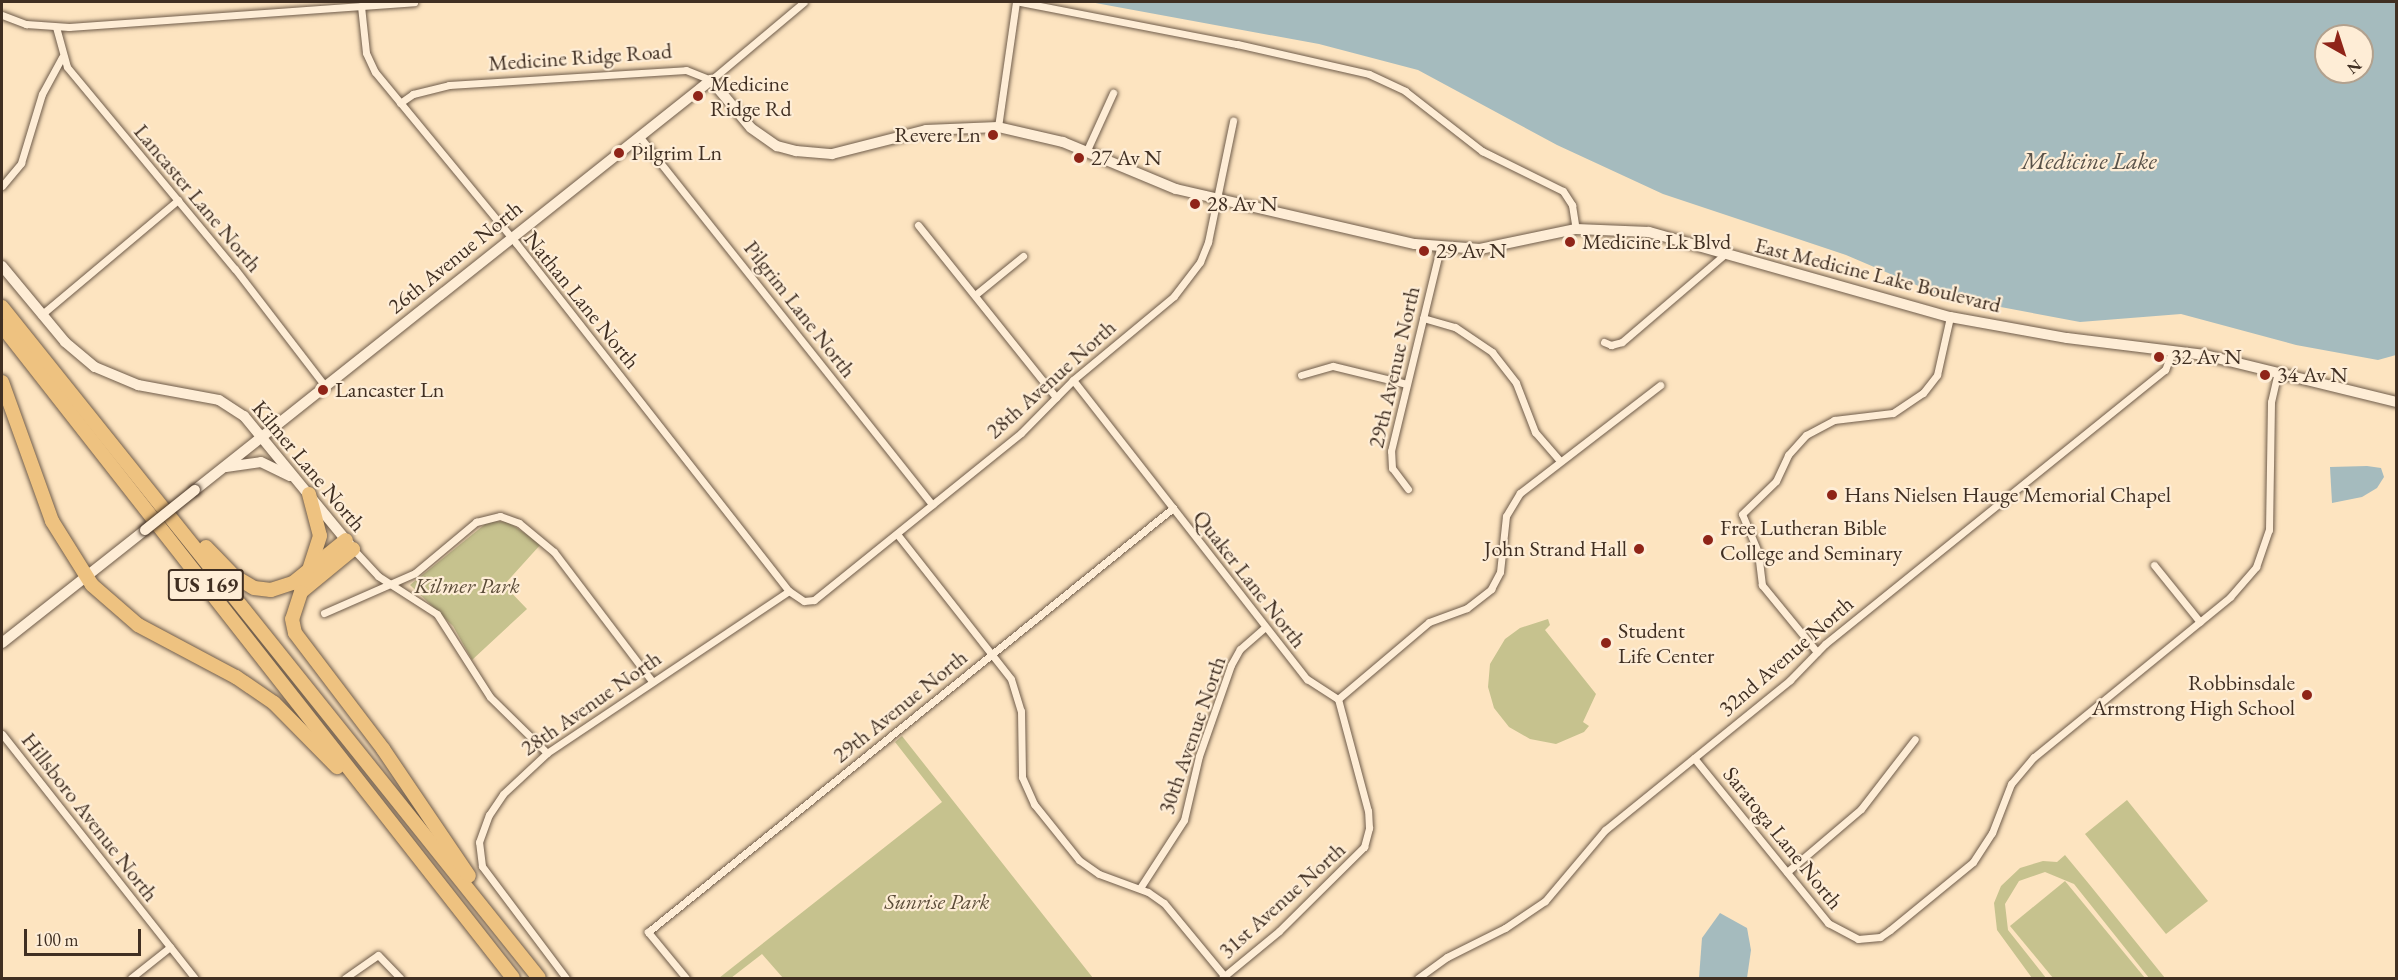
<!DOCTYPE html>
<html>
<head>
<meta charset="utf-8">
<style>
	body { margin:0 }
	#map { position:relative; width:2398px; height:980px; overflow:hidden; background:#fde4c0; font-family:"EB Garamond",serif }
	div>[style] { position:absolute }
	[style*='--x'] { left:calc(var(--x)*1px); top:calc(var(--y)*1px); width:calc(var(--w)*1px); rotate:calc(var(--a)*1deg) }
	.green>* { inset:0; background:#c6c28e }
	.water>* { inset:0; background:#a5bbbe }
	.roads { filter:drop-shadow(0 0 2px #6f5c4a) drop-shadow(0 0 2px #6f5c4a) }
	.street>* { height:7px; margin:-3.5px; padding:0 3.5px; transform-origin:3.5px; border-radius:3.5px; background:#feedd6 }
	.secondary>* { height:10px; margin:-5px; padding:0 5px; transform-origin:5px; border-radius:5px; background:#feedd6 }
	.highway>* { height:14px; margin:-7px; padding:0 7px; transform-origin:7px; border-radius:7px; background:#eec280 }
	.bridges { filter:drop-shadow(0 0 2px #402f22) drop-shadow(0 0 2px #402f22) }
	.secondary-bridge>* { height:10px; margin:-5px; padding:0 5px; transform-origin:5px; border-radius:5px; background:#feedd6 }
	.dots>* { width:16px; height:16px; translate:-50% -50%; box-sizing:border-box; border:3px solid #feedd6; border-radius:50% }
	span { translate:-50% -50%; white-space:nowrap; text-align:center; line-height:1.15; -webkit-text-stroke:4.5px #feedd6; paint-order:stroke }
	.shield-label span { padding:2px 4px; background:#feedd6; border:2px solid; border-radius:4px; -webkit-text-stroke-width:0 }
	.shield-label { font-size:21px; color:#402f22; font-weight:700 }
	.street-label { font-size:22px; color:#402f22 }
	.poi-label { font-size:22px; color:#402f22 }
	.left { translate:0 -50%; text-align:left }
	.right { translate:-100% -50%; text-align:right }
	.park-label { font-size:22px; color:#5b4c38; font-style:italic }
	.water-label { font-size:24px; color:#595249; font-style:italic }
	.frame { position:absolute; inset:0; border:3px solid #402f22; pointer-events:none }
	.north { position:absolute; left:2314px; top:24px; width:60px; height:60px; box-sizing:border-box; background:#feedd6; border:2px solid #b2a18e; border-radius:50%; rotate:141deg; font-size:16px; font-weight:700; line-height:24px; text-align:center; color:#402f22 }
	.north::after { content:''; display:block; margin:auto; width:21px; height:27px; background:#8f2418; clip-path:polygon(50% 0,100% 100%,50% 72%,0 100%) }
	.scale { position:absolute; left:24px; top:929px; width:117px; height:27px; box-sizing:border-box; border:3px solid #402f22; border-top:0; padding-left:8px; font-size:18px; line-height:21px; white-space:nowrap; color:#402f22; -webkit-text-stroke:4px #feedd6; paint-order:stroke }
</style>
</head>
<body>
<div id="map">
	<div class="green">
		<div style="clip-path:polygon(489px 521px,508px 522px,541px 544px,504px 585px,527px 609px,472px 660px,453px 626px,410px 585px)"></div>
		<div style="clip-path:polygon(1548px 619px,1550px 625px,1545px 630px,1596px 694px,1583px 722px,1589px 726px,1584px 732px,1556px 744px,1530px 739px,1509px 727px,1494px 708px,1488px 687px,1490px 664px,1505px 639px,1520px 628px)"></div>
		<div style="clip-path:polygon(902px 736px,1093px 978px,783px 978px,762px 954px,731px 978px,719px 978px,942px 802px,895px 742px)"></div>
		<div style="clip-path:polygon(2127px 800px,2208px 901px,2166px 934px,2085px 834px)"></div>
		<div style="clip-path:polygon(2065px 855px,2089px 884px,2165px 978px,2149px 978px,2074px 884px,2045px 872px,2019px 881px,2005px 904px,2008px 930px,2046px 978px,2032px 978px,1997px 930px,1994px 903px,2001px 886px,2020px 868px,2043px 861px,2057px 862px)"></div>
		<div style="clip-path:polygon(2065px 881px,2145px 978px,2053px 978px,2010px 926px)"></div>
	</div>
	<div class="water">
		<div style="clip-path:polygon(evenodd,1090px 2px,2396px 2px,2396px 355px,2378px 360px,2296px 345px,2181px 314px,2080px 322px,1942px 296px,1846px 255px,1663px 194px,1557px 145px,1418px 70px,1319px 44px,1090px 2px,2326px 36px,2362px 36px,2362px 72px,2326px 72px,2326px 36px)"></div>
		<div style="clip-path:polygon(2367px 466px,2381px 468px,2384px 477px,2377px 488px,2362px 497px,2332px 503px,2330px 467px)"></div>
		<div style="clip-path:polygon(1720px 913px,1747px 928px,1751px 950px,1747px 978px,1699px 978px,1702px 938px)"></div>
	</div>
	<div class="roads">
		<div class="street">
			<div style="--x:1020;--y:2;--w:221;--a:11"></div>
			<div style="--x:1237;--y:44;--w:135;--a:12.8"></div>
			<div style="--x:1369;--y:74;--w:40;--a:25"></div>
			<div style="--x:1405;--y:91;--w:98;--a:37.9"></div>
			<div style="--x:1482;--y:151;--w:90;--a:26.3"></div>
			<div style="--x:1563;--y:191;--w:17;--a:57"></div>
			<div style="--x:1572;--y:205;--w:24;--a:81"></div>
			<div style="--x:361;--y:6;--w:47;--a:83.9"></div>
			<div style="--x:366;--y:53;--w:21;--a:65"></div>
			<div style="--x:375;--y:72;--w:222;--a:50.5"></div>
			<div style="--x:516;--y:243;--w:442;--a:51.9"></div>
			<div style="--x:789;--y:591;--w:18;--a:34"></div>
			<div style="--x:804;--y:601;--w:10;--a:-6"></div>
			<div style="--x:814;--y:600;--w:266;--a:-38.9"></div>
			<div style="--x:1021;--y:433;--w:74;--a:-45.5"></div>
			<div style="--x:1073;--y:380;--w:131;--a:-39.7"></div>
			<div style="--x:1174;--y:296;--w:43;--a:-52.6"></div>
			<div style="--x:1200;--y:262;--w:22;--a:-68"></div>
			<div style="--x:1208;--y:242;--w:124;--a:-78.3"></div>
			<div style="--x:2;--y:15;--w:26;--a:21"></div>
			<div style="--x:26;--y:24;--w:43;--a:4"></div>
			<div style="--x:69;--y:27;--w:346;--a:-4.1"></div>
			<div style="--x:56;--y:27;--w:41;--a:74.6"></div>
			<div style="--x:67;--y:67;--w:263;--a:50.3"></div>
			<div style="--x:235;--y:269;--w:148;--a:52.4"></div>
			<div style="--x:400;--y:103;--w:16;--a:-35"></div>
			<div style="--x:413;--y:94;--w:37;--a:-14"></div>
			<div style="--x:449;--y:85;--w:237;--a:-3.6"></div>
			<div style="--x:686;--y:70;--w:27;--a:22"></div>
			<div style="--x:711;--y:80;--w:121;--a:-40"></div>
			<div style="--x:998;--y:127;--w:126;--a:-81.8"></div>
			<div style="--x:639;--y:136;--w:471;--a:51.5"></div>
			<div style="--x:1087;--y:150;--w:63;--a:-65.5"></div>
			<div style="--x:2;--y:186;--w:30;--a:-50"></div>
			<div style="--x:21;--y:163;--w:72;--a:-73.1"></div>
			<div style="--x:42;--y:94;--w:42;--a:-61.6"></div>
			<div style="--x:918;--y:225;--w:221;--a:51.3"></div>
			<div style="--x:975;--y:295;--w:62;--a:-39.1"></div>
			<div style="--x:41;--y:315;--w:179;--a:-40"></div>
			<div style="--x:1423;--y:318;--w:33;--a:16"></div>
			<div style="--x:1455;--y:327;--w:45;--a:34"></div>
			<div style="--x:1492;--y:352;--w:39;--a:52"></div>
			<div style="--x:1516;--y:383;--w:53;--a:68.8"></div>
			<div style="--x:1535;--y:432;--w:38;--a:49"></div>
			<div style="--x:1604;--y:342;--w:8;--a:23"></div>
			<div style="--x:1611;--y:345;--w:11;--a:-15"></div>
			<div style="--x:1622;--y:342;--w:134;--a:-40.5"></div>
			<div style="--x:1301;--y:375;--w:33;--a:-16"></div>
			<div style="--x:1333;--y:366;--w:76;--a:13.7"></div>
			<div style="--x:1073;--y:380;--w:380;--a:52"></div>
			<div style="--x:1307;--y:679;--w:37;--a:33"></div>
			<div style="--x:1408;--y:489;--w:26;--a:-127"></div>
			<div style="--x:1392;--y:468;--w:17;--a:-93"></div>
			<div style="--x:1391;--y:451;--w:209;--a:-76.4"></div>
			<div style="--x:897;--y:534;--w:184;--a:51.8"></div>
			<div style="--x:1011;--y:679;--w:34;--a:73"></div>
			<div style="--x:1021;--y:711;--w:66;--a:89.1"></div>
			<div style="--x:1022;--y:777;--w:30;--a:66"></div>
			<div style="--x:1034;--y:804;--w:72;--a:51.2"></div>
			<div style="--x:1079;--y:860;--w:24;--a:35"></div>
			<div style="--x:1099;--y:874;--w:52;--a:20.2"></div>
			<div style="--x:1148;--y:892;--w:19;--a:35"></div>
			<div style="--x:1164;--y:903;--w:97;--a:50.4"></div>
			<div style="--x:353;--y:549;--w:37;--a:47"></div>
			<div style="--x:378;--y:576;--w:70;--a:32.8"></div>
			<div style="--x:437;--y:614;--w:98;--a:57.4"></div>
			<div style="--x:490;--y:697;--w:80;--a:44.5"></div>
			<div style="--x:2154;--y:565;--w:73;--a:51.1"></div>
			<div style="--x:324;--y:613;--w:99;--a:-23.7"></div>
			<div style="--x:415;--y:573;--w:80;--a:-39.9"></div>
			<div style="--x:476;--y:522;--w:25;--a:-14"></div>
			<div style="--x:500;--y:516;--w:20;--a:20"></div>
			<div style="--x:519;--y:523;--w:45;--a:39.6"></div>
			<div style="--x:554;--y:552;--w:162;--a:52.8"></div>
			<div style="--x:1817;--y:652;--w:87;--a:-129.4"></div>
			<div style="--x:1762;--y:585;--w:33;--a:-97"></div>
			<div style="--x:1758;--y:552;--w:41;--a:-112.8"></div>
			<div style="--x:1742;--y:514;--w:47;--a:-44.1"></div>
			<div style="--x:1776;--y:481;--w:29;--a:-65"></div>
			<div style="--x:1788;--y:455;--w:27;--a:-48"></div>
			<div style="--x:1806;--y:435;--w:32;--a:-28"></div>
			<div style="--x:1834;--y:420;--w:59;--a:-6.8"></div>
			<div style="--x:1893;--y:413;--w:36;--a:-34"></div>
			<div style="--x:1923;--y:393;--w:23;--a:-52"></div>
			<div style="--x:1937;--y:375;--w:59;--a:-77.4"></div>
			<div style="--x:1338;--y:699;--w:119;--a:-40.2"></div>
			<div style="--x:1429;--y:622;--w:40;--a:-20.2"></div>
			<div style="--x:1467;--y:608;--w:31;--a:-38"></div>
			<div style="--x:1491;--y:589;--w:19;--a:-62"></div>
			<div style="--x:1500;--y:572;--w:56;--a:-83.9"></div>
			<div style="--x:1506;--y:516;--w:27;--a:-59"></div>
			<div style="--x:1520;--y:493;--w:177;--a:-37.6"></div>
			<div style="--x:2;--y:734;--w:311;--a:51.7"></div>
			<div style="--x:1694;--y:758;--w:213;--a:50.9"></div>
			<div style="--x:1828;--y:923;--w:34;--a:28"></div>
			<div style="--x:1858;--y:939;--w:22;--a:-5"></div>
			<div style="--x:1880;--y:937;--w:12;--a:-35"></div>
			<div style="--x:1890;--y:930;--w:107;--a:-39.3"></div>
			<div style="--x:1973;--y:862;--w:35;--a:-57"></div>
			<div style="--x:1992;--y:833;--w:53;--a:-68.8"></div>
			<div style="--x:2011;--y:784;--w:35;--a:-50"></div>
			<div style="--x:2034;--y:757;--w:253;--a:-39.2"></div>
			<div style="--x:2230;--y:597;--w:40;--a:-49"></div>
			<div style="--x:2256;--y:567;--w:39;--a:-71"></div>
			<div style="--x:2269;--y:530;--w:128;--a:-89.1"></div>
			<div style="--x:2271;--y:402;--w:32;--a:-77"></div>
			<div style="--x:1787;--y:872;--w:97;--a:-40.4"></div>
			<div style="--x:1861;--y:809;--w:88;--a:-52.4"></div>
			<div style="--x:1140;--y:888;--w:81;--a:-57.1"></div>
			<div style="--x:1184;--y:820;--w:66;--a:-76.8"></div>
			<div style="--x:1199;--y:756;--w:96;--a:-70.6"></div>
			<div style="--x:1231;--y:665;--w:18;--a:-61"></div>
			<div style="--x:1240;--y:649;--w:32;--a:-41"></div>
			<div style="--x:131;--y:978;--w:50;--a:-38.5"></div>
			<div style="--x:345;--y:978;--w:40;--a:-34.9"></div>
			<div style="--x:378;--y:955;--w:32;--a:46"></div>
			<div style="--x:566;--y:978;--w:140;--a:-126.9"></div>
			<div style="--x:482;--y:866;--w:24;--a:-97"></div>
			<div style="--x:479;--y:842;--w:29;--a:-70"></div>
			<div style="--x:489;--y:815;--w:25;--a:-56"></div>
			<div style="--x:503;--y:794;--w:60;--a:-43"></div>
			<div style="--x:547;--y:753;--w:291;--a:-33.8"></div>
			<div style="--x:686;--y:978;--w:60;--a:-129.6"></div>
			<div style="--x:648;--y:932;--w:675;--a:-38.93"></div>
			<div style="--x:1222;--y:978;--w:74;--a:-39.5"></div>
			<div style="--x:1279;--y:931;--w:120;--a:-44.7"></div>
			<div style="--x:1364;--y:847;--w:20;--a:-75"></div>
			<div style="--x:1369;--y:828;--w:17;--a:-93"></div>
			<div style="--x:1368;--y:811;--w:116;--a:-105"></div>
			<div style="--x:1418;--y:978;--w:36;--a:-36"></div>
			<div style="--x:1447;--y:957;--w:65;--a:-26.6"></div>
			<div style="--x:1505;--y:928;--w:48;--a:-34"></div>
			<div style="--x:1545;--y:901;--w:93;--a:-49.8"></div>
			<div style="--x:1605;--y:830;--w:238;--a:-39"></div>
			<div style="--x:1790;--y:680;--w:50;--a:-45.8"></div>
			<div style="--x:1825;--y:644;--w:437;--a:-38.9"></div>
			<div style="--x:2165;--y:370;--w:19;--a:-69"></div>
		</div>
		<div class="secondary">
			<div style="--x:2;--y:266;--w:99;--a:50.3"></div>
			<div style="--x:65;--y:342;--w:39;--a:40"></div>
			<div style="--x:95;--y:367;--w:47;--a:22.7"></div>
			<div style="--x:138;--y:385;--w:82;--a:10.5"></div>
			<div style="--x:219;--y:400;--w:30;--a:33"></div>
			<div style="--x:244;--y:416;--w:167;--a:50.6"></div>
			<div style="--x:226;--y:467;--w:35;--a:-8"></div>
			<div style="--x:261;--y:462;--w:32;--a:26"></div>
			<div style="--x:195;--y:490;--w:659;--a:-38.47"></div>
			<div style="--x:711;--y:80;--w:62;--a:50.2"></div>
			<div style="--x:751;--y:128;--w:32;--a:35"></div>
			<div style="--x:777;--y:146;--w:20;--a:15"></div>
			<div style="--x:796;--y:151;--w:36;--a:5"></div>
			<div style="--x:832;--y:154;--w:97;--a:-14.3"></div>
			<div style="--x:926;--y:130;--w:72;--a:-2.4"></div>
			<div style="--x:998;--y:127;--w:67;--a:13"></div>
			<div style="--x:1063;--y:142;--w:122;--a:22.6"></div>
			<div style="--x:1176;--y:189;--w:245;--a:13"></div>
			<div style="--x:1415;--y:244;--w:65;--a:4.4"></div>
			<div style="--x:1480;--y:249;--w:98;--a:-11.8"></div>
			<div style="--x:1576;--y:229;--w:73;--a:2.4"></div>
			<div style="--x:1649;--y:232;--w:313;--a:15.8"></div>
			<div style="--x:1950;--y:317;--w:119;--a:10.2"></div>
			<div style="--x:2067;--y:338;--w:139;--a:7"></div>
			<div style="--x:2205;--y:355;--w:197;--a:13.8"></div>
			<div style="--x:2;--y:643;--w:182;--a:-38.3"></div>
		</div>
		<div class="highway">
			<div style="--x:2;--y:307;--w:859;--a:51.33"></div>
			<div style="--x:2;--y:326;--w:828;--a:51.91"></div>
			<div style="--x:2;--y:382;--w:148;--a:70.2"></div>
			<div style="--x:52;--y:521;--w:75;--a:58"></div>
			<div style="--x:92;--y:585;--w:61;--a:41"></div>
			<div style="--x:138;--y:625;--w:111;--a:28"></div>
			<div style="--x:236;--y:677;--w:46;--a:34.4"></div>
			<div style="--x:274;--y:703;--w:90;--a:45.5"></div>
			<div style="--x:309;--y:494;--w:43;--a:75.3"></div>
			<div style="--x:320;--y:536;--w:33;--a:108"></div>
			<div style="--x:206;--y:547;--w:40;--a:46"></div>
			<div style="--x:234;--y:576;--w:23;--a:31"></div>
			<div style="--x:254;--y:588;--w:17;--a:7"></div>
			<div style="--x:271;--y:590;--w:23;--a:-18"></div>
			<div style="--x:293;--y:583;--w:68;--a:-39.1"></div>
			<div style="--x:353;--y:549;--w:67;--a:140.4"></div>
			<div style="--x:301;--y:592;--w:28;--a:108"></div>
			<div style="--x:292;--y:619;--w:14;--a:78"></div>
			<div style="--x:295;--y:633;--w:146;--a:52.8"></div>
			<div style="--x:383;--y:749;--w:153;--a:55.9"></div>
		</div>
	</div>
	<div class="bridges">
		<div class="secondary-bridge">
			<div style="--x:145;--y:530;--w:64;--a:-38.7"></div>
		</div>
	</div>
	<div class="dots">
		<div style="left:698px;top:96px;background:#8f2418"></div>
		<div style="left:993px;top:135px;background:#8f2418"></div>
		<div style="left:619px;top:153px;background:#8f2418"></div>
		<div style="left:1079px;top:158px;background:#8f2418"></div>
		<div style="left:1195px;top:204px;background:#8f2418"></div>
		<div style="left:1570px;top:242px;background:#8f2418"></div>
		<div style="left:1424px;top:251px;background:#8f2418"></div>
		<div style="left:2159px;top:357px;background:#8f2418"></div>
		<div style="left:2265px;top:375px;background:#8f2418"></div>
		<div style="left:323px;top:390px;background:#8f2418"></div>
		<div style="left:1832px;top:495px;background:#8f2418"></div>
		<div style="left:1708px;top:540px;background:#8f2418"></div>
		<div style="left:1639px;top:549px;background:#8f2418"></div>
		<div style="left:1606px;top:643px;background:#8f2418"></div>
		<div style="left:2307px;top:695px;background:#8f2418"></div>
	</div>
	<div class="shield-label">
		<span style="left:206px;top:585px">US 169</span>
	</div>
	<div class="street-label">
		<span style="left:580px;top:57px;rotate:-4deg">Medicine Ridge Road</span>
		<span style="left:198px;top:198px;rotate:50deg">Lancaster Lane North</span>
		<span style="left:455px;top:257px;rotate:-39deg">26th Avenue North</span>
		<span style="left:1878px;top:275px;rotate:14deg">East Medicine Lake Boulevard</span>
		<span style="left:582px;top:300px;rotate:51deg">Nathan Lane North</span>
		<span style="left:800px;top:309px;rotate:52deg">Pilgrim Lane North</span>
		<span style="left:1394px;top:367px;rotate:-77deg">29th Avenue North</span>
		<span style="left:1051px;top:379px;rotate:-42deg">28th Avenue North</span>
		<span style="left:309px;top:466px;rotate:50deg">Kilmer Lane North</span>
		<span style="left:1250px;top:579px;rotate:52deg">Quaker Lane North</span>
		<span style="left:1786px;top:656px;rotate:-41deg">32nd Avenue North</span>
		<span style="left:591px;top:703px;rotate:-35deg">28th Avenue North</span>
		<span style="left:900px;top:706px;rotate:-39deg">29th Avenue North</span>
		<span style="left:1192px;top:735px;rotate:-71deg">30th Avenue North</span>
		<span style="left:90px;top:817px;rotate:52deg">Hillsboro Avenue North</span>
		<span style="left:1783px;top:838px;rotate:51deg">Saratoga Lane North</span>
		<span style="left:1282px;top:900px;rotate:-42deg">31st Avenue North</span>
	</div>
	<div class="poi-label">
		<span class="left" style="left:710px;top:96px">Medicine<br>Ridge Rd</span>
		<span class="right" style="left:981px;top:135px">Revere Ln</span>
		<span class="left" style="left:631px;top:153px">Pilgrim Ln</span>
		<span class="left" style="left:1091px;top:158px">27 Av N</span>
		<span class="left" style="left:1207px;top:204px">28 Av N</span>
		<span class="left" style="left:1582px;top:242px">Medicine Lk Blvd</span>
		<span class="left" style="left:1436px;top:251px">29 Av N</span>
		<span class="left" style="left:2171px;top:357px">32 Av N</span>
		<span class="left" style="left:2277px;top:375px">34 Av N</span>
		<span class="left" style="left:335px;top:390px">Lancaster Ln</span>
		<span class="left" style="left:1844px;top:495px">Hans Nielsen Hauge Memorial Chapel</span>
		<span class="left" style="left:1720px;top:540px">Free Lutheran Bible<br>College and Seminary</span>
		<span class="right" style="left:1627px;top:549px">John Strand Hall</span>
		<span class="left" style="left:1618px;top:643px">Student<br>Life Center</span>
		<span class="right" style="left:2295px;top:695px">Robbinsdale<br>Armstrong High School</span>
	</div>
	<div class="park-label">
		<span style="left:467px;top:586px">Kilmer Park</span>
		<span style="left:937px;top:902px">Sunrise Park</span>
	</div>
	<div class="water-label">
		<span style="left:2089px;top:161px">Medicine Lake</span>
	</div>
	<div class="frame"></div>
	<div class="north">N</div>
	<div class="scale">100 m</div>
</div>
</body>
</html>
